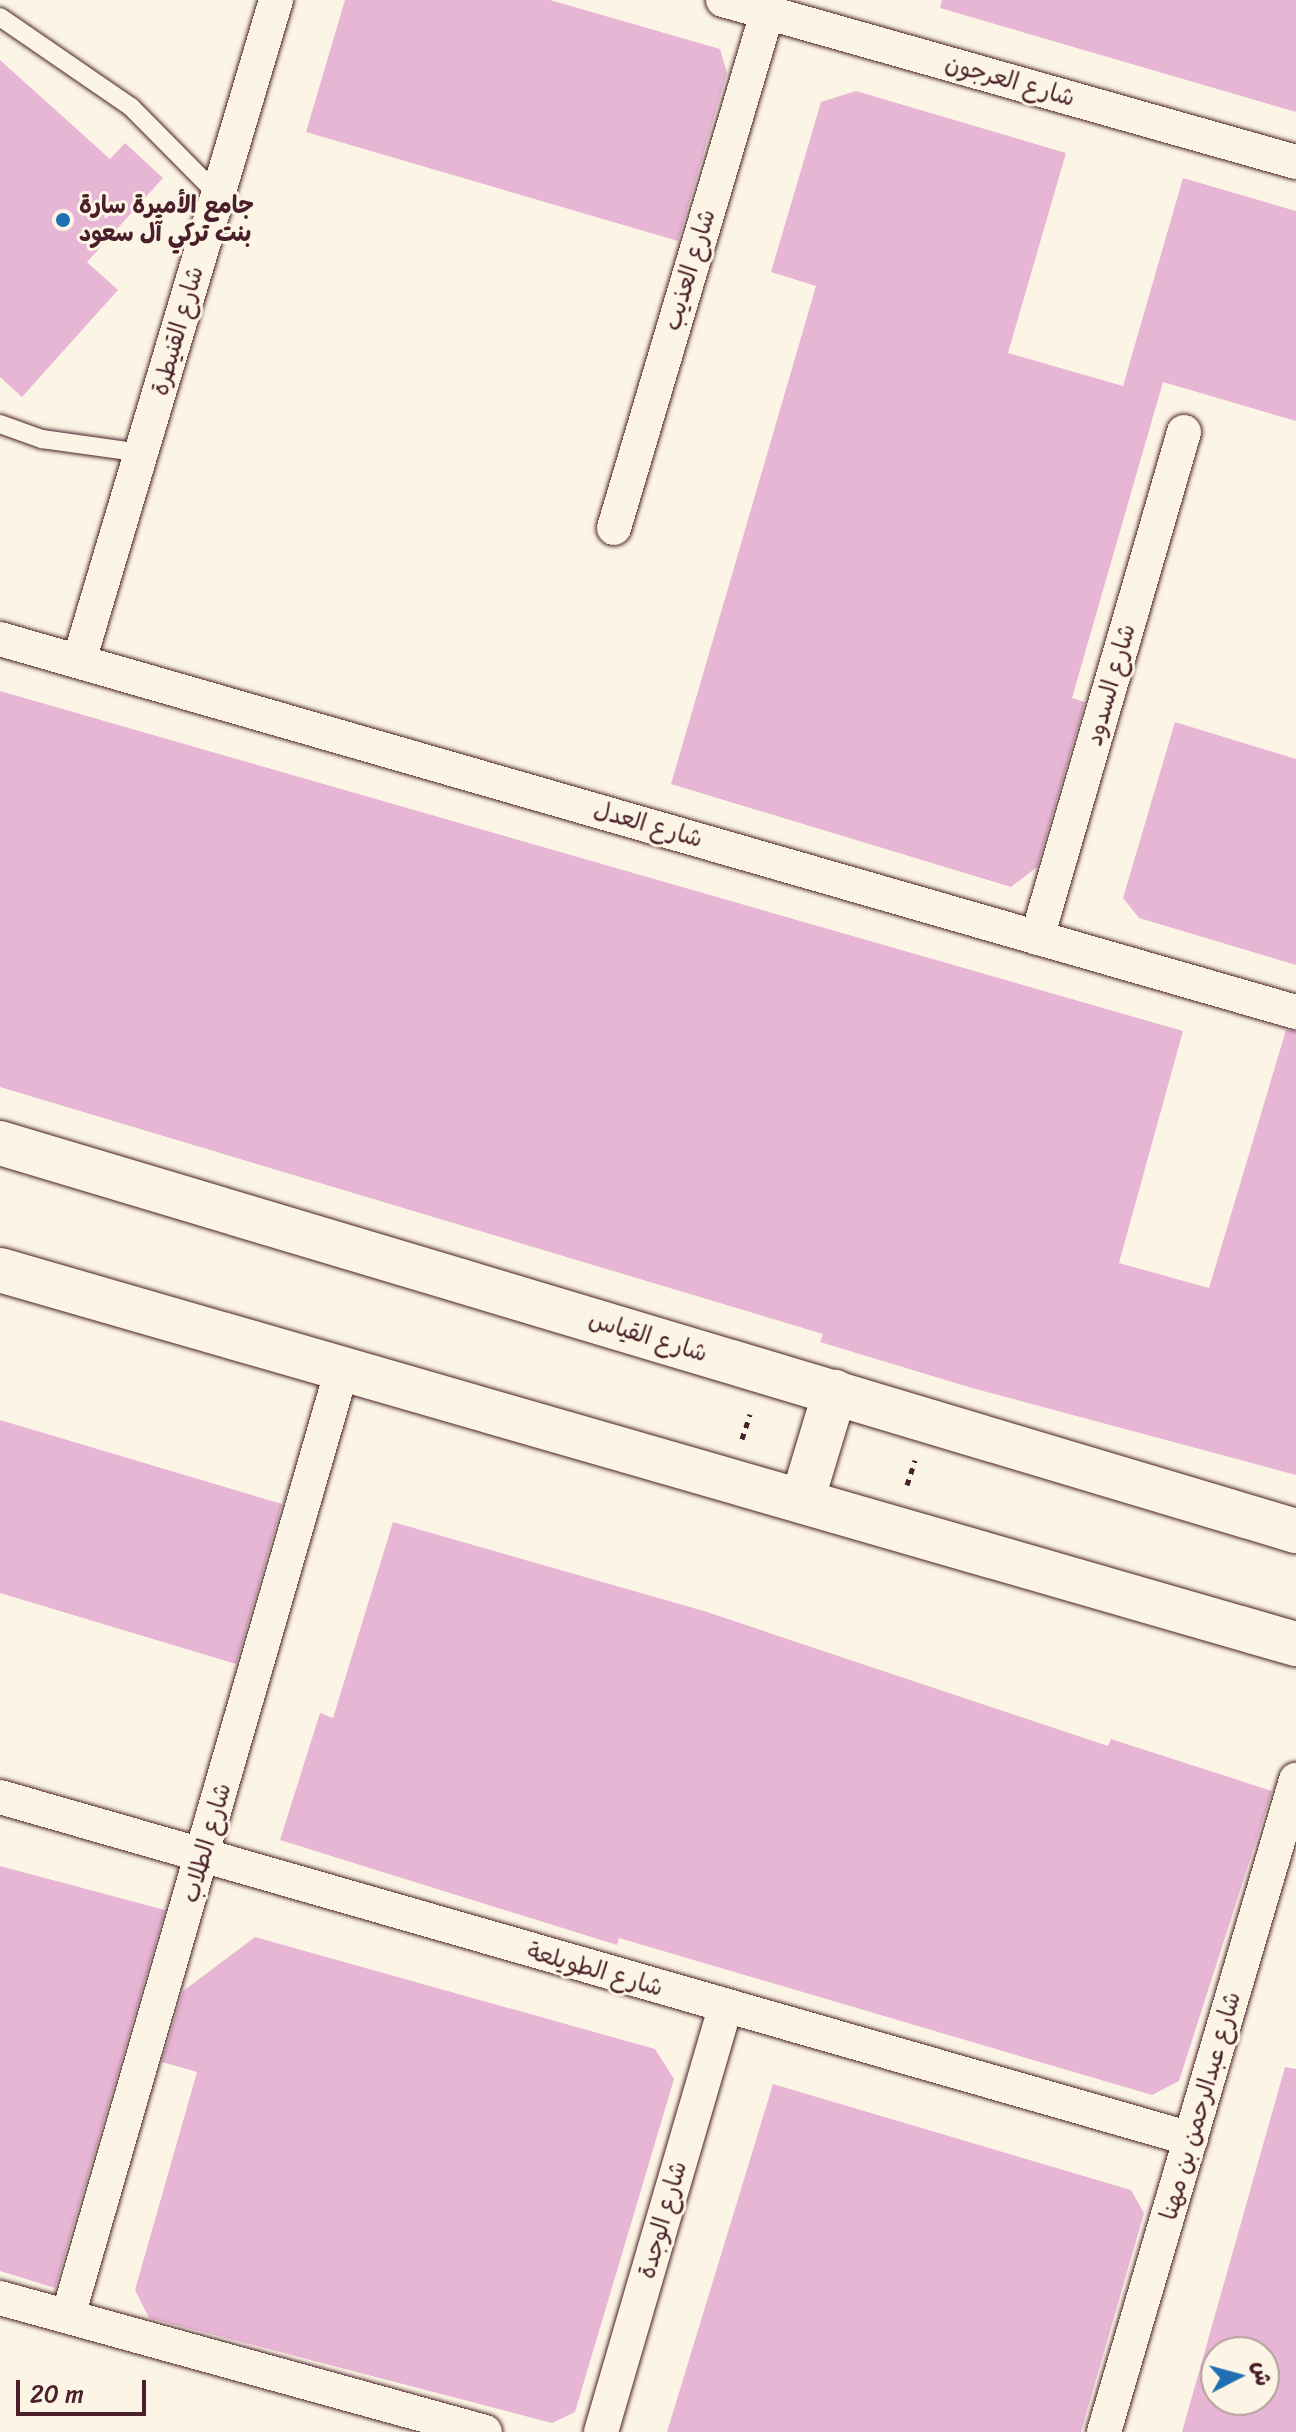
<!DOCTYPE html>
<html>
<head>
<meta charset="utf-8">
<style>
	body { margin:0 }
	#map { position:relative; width:1296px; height:2432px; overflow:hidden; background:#fcf5e5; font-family:Sriracha,"Playpen Sans Arabic",sans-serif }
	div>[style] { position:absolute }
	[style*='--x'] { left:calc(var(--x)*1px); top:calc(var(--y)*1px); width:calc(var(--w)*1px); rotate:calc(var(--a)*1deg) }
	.building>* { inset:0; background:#e8b6d5 }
	.path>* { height:5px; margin-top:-2.5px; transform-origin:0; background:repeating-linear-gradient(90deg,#4a1f2b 0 6px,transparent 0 12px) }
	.roads { filter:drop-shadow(0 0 2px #4a1f2b) drop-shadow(0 0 2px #4a1f2b) }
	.service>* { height:18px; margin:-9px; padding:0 9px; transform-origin:9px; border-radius:9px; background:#fcf5e5 }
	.minor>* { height:34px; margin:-17px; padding:0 17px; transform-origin:17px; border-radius:17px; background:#fcf5e5 }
	.tertiary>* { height:44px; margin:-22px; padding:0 22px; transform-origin:22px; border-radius:22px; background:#fcf5e5 }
	.dots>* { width:22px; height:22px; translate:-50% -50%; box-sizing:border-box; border:4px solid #fcf5e5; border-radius:50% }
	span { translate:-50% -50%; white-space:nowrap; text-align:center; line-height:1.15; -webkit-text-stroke:6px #fcf5e5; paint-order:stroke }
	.street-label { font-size:24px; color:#4a1f2b }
	.poi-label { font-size:24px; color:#4a1f2b; font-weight:700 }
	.left { translate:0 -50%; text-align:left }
	.north { position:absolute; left:1200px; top:2336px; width:80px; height:80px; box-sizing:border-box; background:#fcf5e5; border:2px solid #b59f9b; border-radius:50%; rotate:84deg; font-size:22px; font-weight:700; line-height:32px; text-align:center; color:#4a1f2b }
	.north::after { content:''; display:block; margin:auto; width:28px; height:36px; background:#1f6fb2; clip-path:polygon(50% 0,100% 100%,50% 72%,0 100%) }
	.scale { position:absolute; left:16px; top:2380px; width:130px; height:36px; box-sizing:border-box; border:4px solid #4a1f2b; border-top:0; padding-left:10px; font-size:24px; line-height:28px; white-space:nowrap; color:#4a1f2b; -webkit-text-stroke:6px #fcf5e5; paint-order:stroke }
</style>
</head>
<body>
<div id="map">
	<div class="building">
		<div style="clip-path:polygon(345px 0,550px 0,720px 49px,727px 73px,678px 241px,306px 132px)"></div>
		<div style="clip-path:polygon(942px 0,1296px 0,1296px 112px,940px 8px)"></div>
		<div style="clip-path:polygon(0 60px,110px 159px,125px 143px,163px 178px,87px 262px,118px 290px,22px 397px,0 377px)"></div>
		<div style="clip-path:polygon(856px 91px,1066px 153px,1008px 353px,1123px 386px,1183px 178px,1296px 211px,1296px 421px,1163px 382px,1072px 698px,1085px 702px,1037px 867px,1011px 887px,671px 784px,816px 286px,771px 272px,821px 102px)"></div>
		<div style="clip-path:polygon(0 691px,1183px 1031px,1119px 1263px,1209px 1288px,1286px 1030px,1296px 1031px,1296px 1475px,972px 1388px,820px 1342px,823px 1334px,0 1087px)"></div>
		<div style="clip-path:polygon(1175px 722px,1296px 759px,1296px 965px,1139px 918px,1123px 898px)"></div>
		<div style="clip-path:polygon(0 1420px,282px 1504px,236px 1664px,0 1593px)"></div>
		<div style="clip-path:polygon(393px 1522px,704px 1611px,1108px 1746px,1111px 1739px,1272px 1791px,1179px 2081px,1152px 2095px,619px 1938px,617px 1945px,280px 1840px,320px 1713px,333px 1718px)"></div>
		<div style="clip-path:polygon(0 1866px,165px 1910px,55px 2288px,0 2271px)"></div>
		<div style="clip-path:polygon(255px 1937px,655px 2049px,674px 2079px,575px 2412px,552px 2423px,149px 2318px,135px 2290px,197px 2072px,162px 2062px,183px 1991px)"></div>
		<div style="clip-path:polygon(evenodd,1285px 2067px,1296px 2069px,1296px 2432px,1182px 2432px,1285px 2067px,1216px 2352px,1264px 2352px,1264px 2400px,1216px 2400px,1216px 2352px)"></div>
		<div style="clip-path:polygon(773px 2084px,1131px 2190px,1144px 2213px,1081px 2432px,667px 2432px)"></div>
	</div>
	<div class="path">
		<div style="--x:742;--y:1439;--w:26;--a:-72"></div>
		<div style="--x:907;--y:1485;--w:26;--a:-72"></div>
	</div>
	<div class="roads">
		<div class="service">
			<div style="--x:0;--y:17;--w:159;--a:34.5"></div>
			<div style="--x:131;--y:107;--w:124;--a:45.3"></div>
			<div style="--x:0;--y:424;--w:45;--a:19.7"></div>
			<div style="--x:42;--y:439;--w:100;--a:8"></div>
		</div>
		<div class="minor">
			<div style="--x:723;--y:0;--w:595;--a:15.79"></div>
			<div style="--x:614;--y:528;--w:537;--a:-73.45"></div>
			<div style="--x:0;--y:639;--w:1349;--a:16.06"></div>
			<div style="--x:79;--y:661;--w:690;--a:-73.4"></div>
			<div style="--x:1037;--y:938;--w:527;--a:-73.8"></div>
			<div style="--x:0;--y:1797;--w:1239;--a:16.02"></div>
			<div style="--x:0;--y:2298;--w:503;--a:15.44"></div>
			<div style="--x:68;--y:2316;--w:986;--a:-73.86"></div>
			<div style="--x:601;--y:2432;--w:443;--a:-73.7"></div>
			<div style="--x:1104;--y:2432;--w:680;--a:-73.59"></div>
		</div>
		<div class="tertiary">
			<div style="--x:0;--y:1143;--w:1353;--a:16.67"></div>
			<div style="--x:0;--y:1270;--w:1349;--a:16.1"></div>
			<div style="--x:802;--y:1501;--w:114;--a:-73.2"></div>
		</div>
	</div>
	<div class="dots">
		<div style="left:63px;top:220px;background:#1f6fb2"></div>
	</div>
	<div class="street-label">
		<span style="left:1010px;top:81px;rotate:16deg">شارع العرجون</span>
		<span style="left:690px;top:270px;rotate:-73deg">شارع العذيب</span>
		<span style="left:178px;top:331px;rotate:-74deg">شارع القنيطرة</span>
		<span style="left:1111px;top:685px;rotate:-74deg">شارع السدود</span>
		<span style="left:648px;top:825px;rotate:16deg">شارع العدل</span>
		<span style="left:648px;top:1337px;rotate:17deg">شارع القياس</span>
		<span style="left:207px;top:1843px;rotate:-74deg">شارع الطلاب</span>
		<span style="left:595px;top:1970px;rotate:16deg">شارع الطويلعة</span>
		<span style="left:1201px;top:2106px;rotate:-74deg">شارع عبدالرحمن بن مهنا</span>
		<span style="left:663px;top:2220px;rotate:-74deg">شارع الوجدة</span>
	</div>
	<div class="poi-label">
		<span class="left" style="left:79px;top:220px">جامع الأميرة سارة<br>بنت تركي آل سعود</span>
	</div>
	<div class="north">ش</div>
	<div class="scale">20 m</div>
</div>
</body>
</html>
